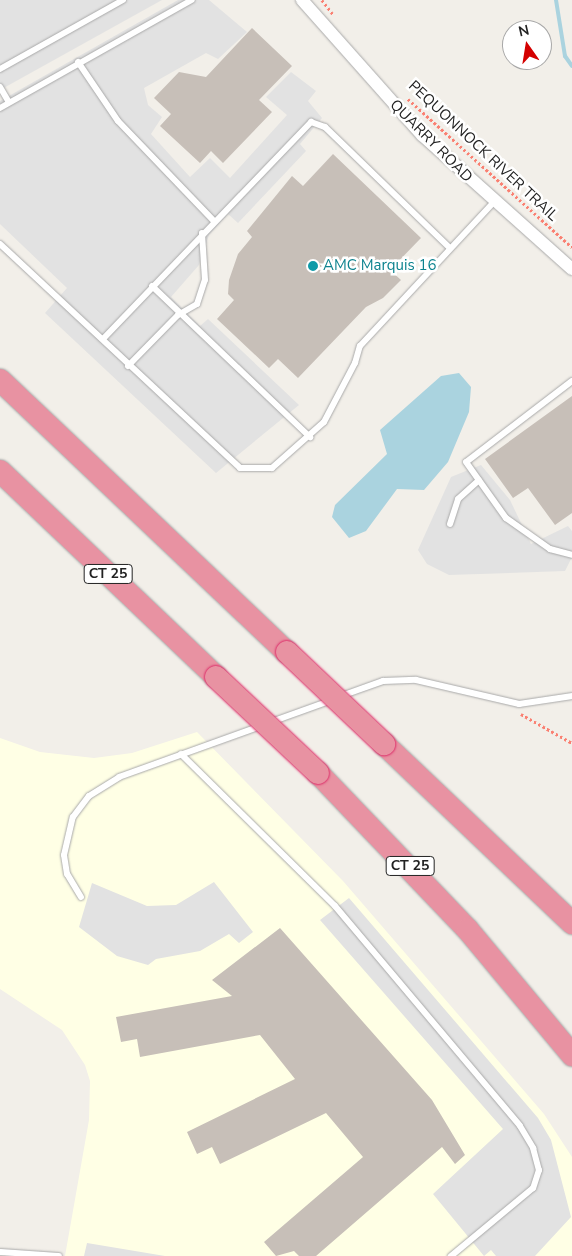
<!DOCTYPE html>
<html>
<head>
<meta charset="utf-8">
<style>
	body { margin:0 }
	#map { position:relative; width:572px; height:1256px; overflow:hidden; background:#f2efe9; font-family:"Nunito Sans",sans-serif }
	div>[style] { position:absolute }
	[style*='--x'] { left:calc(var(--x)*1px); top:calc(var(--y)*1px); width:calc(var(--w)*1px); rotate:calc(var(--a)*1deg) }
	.education>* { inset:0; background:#ffffe5 }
	.parking>* { inset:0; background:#e2e2e2 }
	.water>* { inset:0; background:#aad3df }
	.stream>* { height:4px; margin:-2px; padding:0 2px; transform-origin:2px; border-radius:2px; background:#aad3df }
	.building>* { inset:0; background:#c7bfb8 }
	.path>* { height:2.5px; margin-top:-1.25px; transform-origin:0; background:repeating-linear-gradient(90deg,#fa8072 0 2.5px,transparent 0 5px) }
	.roads { filter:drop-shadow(0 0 1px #a9a9a9) drop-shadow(0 0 1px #a9a9a9) }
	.lane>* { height:6px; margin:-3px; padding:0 3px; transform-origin:3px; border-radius:3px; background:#fff }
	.street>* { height:12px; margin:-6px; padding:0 6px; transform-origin:6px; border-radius:6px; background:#fff }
	.highway>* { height:22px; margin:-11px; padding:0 11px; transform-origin:11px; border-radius:11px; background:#e892a2 }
	.bridges { filter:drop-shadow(0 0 1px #dc2a67) drop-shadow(0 0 1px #dc2a67) }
	.highway-bridge>* { height:22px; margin:-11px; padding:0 11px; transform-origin:11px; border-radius:11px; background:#e892a2 }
	.dots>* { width:14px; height:14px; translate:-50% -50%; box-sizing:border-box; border:2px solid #fff; border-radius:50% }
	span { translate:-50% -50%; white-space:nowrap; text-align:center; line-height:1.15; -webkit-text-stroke:5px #fff; paint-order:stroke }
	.shield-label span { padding:1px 4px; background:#fff; border:1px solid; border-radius:4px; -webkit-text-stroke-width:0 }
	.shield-label { font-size:14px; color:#222; font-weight:700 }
	.street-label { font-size:15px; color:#222 }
	.culture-label { font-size:15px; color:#0d838f }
	.left { translate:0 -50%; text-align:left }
	.north { position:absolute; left:502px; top:20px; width:50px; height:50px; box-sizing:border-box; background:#fff; border:1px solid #a7a7a7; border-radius:50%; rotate:347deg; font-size:14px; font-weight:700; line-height:20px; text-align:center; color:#222 }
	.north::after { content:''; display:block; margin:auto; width:18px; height:22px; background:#d40000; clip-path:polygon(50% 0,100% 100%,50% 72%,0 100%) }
</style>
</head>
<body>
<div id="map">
	<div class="education">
		<div style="clip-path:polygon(197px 732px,343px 881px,544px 1114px,572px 1157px,572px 1256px,65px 1256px,89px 1120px,90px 1081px,85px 1065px,62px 1030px,0 989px,0 738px,40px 752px,94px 758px,132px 753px)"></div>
	</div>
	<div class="parking">
		<div style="clip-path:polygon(0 0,162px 0,0 90px)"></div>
		<div style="clip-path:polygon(178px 0,209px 0,247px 32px,218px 59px,206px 53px,144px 88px,148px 105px,162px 117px,151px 134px,190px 177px,210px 158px,230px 178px,287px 115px,266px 97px,291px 72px,316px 91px,308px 101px,322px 118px,300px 144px,306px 151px,238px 223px,228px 214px,209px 235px,199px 265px,171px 297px,200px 326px,208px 319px,299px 405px,216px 473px,45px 313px,67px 288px,0 224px,0 101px)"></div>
		<div style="clip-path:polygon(481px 465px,510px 500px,531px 544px,568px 526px,572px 531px,572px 557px,565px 571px,449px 575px,427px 564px,418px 550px,451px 477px)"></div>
		<div style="clip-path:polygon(214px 882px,253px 932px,239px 943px,229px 934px,200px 951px,156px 959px,148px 965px,117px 956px,79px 927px,92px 883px,147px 906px,176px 905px)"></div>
		<div style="clip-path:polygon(349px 898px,538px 1118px,551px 1140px,571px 1217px,535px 1256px,496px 1256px,491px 1250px,484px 1256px,433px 1194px,503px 1129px,320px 920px)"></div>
		<div style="clip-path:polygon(87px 1243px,165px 1256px,84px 1256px)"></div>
	</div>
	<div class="water">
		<div style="clip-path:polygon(459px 373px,471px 387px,469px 412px,448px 462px,424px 490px,397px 489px,366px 531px,349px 538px,332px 517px,335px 505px,387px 454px,380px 430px,441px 376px)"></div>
	</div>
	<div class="stream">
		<div style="--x:556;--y:0;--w:57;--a:80.9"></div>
		<div style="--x:565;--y:56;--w:12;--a:55"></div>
	</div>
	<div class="building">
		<div style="clip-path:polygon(252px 28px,292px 66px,259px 100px,272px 112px,223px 163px,211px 151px,200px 163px,160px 126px,171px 114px,154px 98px,179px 72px,206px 77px)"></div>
		<div style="clip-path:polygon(333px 154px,421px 238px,390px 270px,401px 280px,383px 298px,366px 307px,298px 378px,278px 359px,269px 368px,217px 319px,234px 300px,228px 294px,229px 280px,238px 254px,252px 237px,247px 231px,292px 176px,303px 186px)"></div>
		<div style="clip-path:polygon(572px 396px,572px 513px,555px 525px,528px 488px,513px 498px,485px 459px)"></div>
		<div style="clip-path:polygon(280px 928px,432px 1100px,465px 1155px,455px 1164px,442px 1147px,316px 1256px,299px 1256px,294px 1251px,276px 1256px,264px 1242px,363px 1157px,326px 1113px,220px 1164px,212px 1147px,197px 1154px,187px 1132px,295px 1079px,260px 1035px,140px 1057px,137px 1039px,121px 1042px,116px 1017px,232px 996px,212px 980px)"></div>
	</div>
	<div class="path">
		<div style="--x:322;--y:0;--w:18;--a:52"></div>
		<div style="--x:408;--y:99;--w:221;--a:42.1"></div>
		<div style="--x:521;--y:714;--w:59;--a:29.6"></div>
	</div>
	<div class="roads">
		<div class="lane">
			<div style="--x:78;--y:62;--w:71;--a:55.9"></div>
			<div style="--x:118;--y:121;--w:137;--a:46.2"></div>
			<div style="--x:0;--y:69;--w:141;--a:-29.3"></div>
			<div style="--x:0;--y:87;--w:16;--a:60"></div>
			<div style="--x:0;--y:108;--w:220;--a:-29.4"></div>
			<div style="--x:0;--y:244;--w:328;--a:43"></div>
			<div style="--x:240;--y:468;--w:32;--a:0"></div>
			<div style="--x:272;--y:468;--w:69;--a:-41.5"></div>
			<div style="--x:324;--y:422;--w:67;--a:-62.3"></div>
			<div style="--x:355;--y:363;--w:18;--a:-74"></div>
			<div style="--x:360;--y:346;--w:197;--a:-47.1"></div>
			<div style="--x:152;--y:286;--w:219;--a:43.7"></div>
			<div style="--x:103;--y:339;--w:301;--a:-46.2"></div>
			<div style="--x:311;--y:122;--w:15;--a:20"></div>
			<div style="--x:325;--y:127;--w:174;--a:44.1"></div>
			<div style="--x:128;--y:366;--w:71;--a:-45.6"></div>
			<div style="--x:178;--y:315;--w:22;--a:-30"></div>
			<div style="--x:197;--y:304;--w:25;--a:-72"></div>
			<div style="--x:205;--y:280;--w:47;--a:-93.7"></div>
			<div style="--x:572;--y:381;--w:133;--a:142.6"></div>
			<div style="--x:466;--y:462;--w:69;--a:54.5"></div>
			<div style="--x:506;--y:518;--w:54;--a:35.2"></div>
			<div style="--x:550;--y:549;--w:23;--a:15"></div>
			<div style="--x:450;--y:524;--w:26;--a:-72"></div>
			<div style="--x:458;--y:499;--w:28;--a:-42"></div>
			<div style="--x:341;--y:696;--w:45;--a:-19.7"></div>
			<div style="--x:383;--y:681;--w:33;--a:-2"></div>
			<div style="--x:416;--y:680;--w:106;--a:13.1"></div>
			<div style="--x:519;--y:704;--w:54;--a:-8.6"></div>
			<div style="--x:271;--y:722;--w:65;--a:-19.8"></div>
			<div style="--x:181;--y:754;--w:216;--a:44.6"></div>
			<div style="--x:335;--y:906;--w:287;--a:49.9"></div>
			<div style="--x:520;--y:1126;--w:26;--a:59"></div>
			<div style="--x:533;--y:1148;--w:23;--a:75"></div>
			<div style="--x:539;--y:1170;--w:19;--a:108"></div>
			<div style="--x:533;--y:1188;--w:107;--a:140.3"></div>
			<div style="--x:81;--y:897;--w:27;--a:-121"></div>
			<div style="--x:67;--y:874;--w:19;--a:-99"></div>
			<div style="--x:64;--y:855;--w:39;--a:-77"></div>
			<div style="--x:73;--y:817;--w:26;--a:-53"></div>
			<div style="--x:89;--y:796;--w:36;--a:-32"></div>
			<div style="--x:119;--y:777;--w:151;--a:-19.8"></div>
			<div style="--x:0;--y:1252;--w:59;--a:3.9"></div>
		</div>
		<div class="street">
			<div style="--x:302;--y:0;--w:181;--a:48.4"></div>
			<div style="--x:422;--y:135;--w:201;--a:41.8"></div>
		</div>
		<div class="highway">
			<div style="--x:0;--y:380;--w:395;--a:43.5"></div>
			<div style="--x:0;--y:471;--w:298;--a:43.6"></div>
			<div style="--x:384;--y:744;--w:260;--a:43.6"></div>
			<div style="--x:318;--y:773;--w:217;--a:46.3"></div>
			<div style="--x:468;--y:930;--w:163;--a:50.2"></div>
		</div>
	</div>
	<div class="bridges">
		<div class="highway-bridge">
			<div style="--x:287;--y:652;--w:134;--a:43.5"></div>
			<div style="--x:216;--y:677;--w:140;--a:43.3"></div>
		</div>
	</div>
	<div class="dots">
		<div style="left:313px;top:266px;background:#0f9aa8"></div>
	</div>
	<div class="shield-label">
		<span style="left:108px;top:574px">CT 25</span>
		<span style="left:410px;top:866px">CT 25</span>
	</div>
	<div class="street-label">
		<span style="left:431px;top:141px;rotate:45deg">QUARRY ROAD</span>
		<span style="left:483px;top:151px;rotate:43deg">PEQUONNOCK RIVER TRAIL</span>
	</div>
	<div class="culture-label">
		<span class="left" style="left:323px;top:266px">AMC Marquis 16</span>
	</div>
	<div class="north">N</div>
</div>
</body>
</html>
